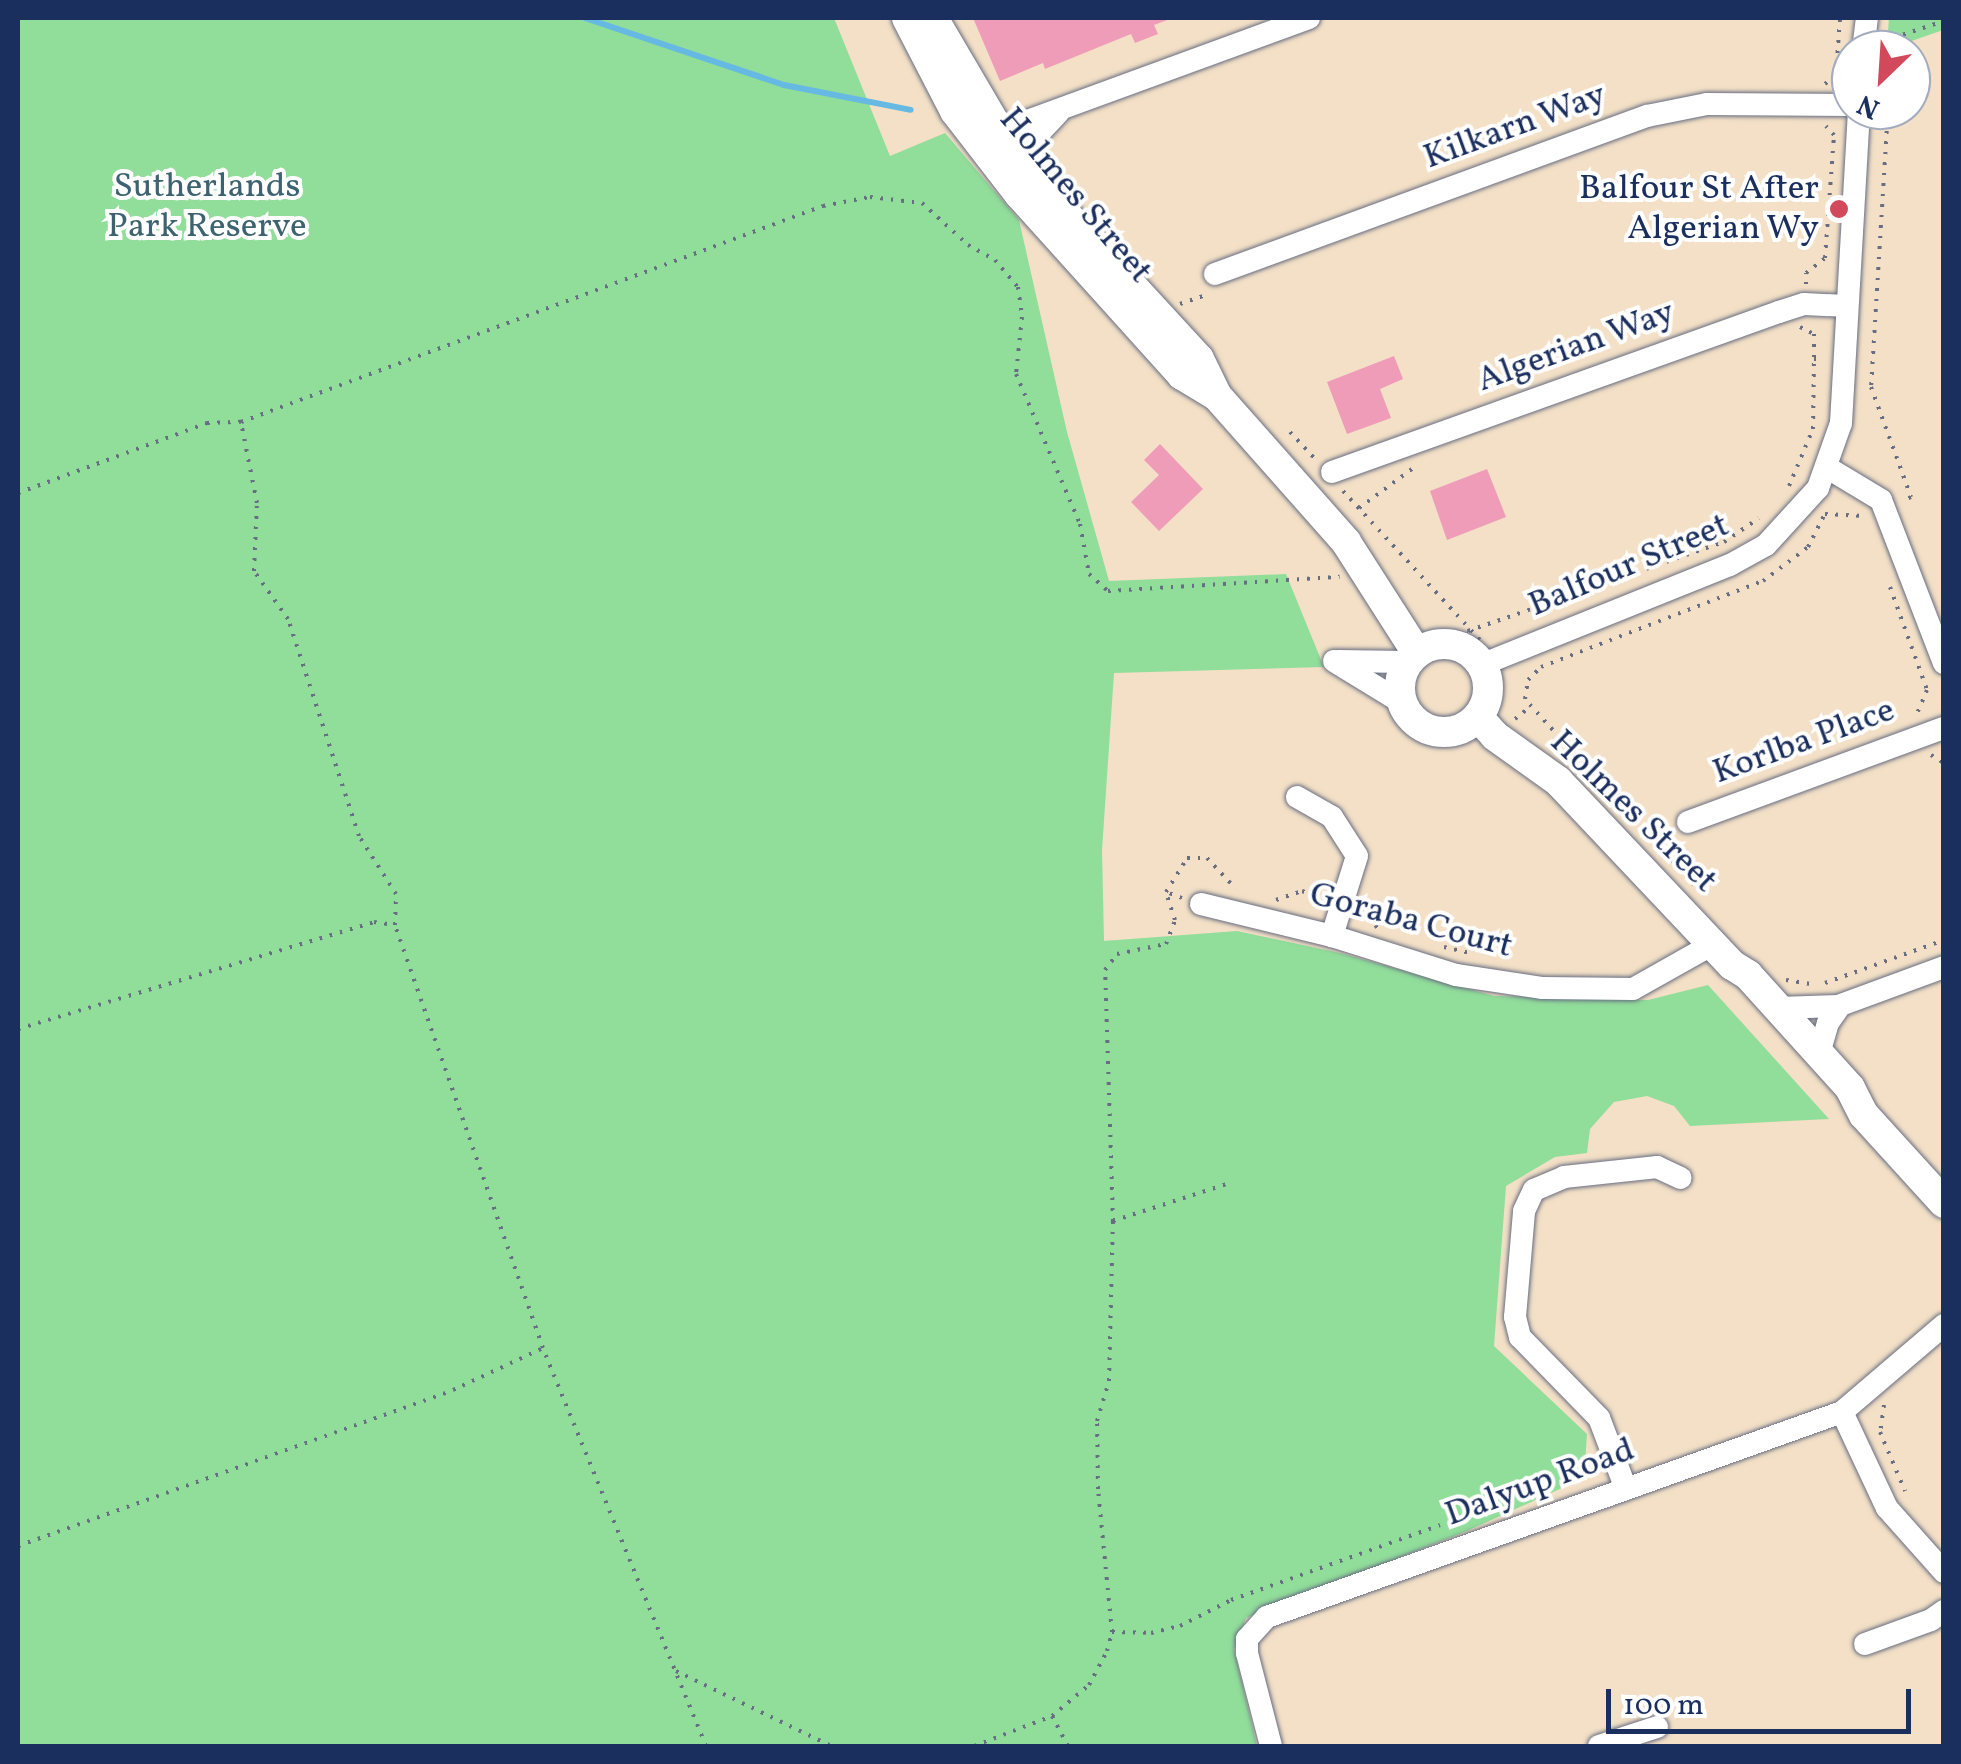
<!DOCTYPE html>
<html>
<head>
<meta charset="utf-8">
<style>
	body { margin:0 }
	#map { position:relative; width:1961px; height:1764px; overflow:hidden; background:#f3e0c6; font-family:Vollkorn,serif }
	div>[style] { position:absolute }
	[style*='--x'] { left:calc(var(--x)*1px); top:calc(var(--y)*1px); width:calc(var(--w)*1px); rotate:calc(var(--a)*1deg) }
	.green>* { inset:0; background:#91dd9a }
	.stream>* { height:6px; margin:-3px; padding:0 3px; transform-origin:3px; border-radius:3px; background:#66b9e2 }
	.building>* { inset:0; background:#ef9cb9 }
	.path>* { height:4px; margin-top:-2px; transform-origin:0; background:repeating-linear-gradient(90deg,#676d82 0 2.5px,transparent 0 10.5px) }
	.roads { filter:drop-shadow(0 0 2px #676d82) drop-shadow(0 0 2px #676d82) }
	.minor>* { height:22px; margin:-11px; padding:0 11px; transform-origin:11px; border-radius:11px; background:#fff }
	.major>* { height:30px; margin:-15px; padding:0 15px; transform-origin:15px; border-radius:15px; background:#fff }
	.major>.ring { margin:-15px; padding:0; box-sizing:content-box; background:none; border:30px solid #fff; border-radius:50% }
	.dots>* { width:28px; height:28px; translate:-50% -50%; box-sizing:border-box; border:5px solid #fff; border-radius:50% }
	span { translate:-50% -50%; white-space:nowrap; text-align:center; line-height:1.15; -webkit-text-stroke:8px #fff; paint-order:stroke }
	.street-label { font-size:35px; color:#1b2f5e }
	.park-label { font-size:35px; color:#3e6370 }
	.poi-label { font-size:35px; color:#1b2f5e }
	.right { translate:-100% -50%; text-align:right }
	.frame { position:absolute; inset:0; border:20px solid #1b2f5e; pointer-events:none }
	.north { position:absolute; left:1831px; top:30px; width:100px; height:100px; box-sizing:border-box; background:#fff; border:2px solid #a4acbf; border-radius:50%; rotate:205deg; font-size:28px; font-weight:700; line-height:40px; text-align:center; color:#1b2f5e }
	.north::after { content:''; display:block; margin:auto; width:35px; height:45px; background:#d1495b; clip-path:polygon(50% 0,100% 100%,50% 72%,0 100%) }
	.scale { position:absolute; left:1606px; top:1689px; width:305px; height:45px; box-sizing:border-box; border:5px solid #1b2f5e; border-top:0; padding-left:12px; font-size:30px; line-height:35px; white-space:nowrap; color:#1b2f5e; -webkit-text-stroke:8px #fff; paint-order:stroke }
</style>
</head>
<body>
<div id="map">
	<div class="green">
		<div style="clip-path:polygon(18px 18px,834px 18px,890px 156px,945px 133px,1019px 220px,1067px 432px,1109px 581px,1286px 574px,1324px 667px,1114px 673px,1102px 850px,1104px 941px,1237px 931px,1340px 953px,1494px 996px,1648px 1000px,1708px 985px,1829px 1119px,1690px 1126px,1674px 1106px,1647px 1096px,1614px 1102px,1590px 1129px,1587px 1153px,1555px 1157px,1506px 1186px,1494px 1346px,1587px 1434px,1584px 1478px,1467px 1531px,1246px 1618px,1234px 1649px,1257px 1746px,18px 1746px)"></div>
		<div style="clip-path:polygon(1889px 18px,1943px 18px,1943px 30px,1903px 44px,1888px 32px)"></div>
	</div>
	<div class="stream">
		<div style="--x:585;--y:18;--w:210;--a:18.6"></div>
		<div style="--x:784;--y:85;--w:129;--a:11.1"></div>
	</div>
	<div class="building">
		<div style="clip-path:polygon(973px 18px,1169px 18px,1170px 19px,1154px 25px,1158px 34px,1135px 43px,1131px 34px,1045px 69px,1043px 63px,1000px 81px)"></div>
		<div style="clip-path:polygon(1394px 356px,1403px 379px,1380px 389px,1391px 418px,1347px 434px,1327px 382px)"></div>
		<div style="clip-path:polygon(1160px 444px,1203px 489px,1159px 531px,1131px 502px,1159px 475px,1144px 460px)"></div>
		<div style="clip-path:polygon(1487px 469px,1506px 517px,1447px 540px,1430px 491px)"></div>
	</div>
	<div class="path">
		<div style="--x:1892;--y:50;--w:12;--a:-85"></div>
		<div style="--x:1893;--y:38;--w:54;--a:-18.4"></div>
		<div style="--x:1825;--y:84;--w:15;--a:-42"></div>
		<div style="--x:1836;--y:74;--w:56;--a:-85.9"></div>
		<div style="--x:1888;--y:110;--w:278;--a:93.5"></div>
		<div style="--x:1871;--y:387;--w:117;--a:70"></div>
		<div style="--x:1911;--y:497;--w:10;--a:156"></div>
		<div style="--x:1806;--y:284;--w:11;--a:-90"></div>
		<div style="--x:1806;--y:273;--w:24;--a:-38"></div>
		<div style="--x:1825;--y:258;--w:123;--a:-85.8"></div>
		<div style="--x:1834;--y:135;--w:12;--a:-132"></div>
		<div style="--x:1180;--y:304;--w:31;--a:-19"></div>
		<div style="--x:1800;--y:327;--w:16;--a:27"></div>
		<div style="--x:1814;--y:334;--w:25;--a:90"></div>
		<div style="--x:1290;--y:432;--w:40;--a:47"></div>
		<div style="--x:1789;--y:486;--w:62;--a:-67.2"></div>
		<div style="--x:1813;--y:429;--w:70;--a:-89.2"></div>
		<div style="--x:1814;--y:359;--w:8;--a:0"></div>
		<div style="--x:1343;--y:491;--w:205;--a:47.4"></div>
		<div style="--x:18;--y:493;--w:202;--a:-20.3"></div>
		<div style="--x:207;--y:423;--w:34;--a:-2"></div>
		<div style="--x:1359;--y:508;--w:71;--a:-36.4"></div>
		<div style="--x:1890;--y:587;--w:109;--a:70.2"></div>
		<div style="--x:1927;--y:690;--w:26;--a:113"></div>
		<div style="--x:1436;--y:635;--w:32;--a:-7"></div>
		<div style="--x:1468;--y:631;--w:271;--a:-19.2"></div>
		<div style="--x:1724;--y:542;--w:42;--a:-34.4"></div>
		<div style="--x:1515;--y:719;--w:21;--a:-39"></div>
		<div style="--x:1931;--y:755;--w:15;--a:32"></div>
		<div style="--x:1694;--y:885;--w:251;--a:-132.3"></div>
		<div style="--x:1525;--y:699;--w:19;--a:-81"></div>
		<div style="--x:1528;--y:680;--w:18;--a:-45"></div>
		<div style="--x:1541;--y:667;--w:238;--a:-21.2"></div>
		<div style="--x:1763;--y:581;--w:56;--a:-37.1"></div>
		<div style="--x:1808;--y:547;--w:37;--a:-63"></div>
		<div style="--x:1825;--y:514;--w:40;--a:2.9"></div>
		<div style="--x:1182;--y:898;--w:17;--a:-159"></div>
		<div style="--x:1166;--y:892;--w:40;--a:-58"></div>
		<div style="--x:1187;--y:858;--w:20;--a:0"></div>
		<div style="--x:1207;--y:858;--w:42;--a:46.9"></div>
		<div style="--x:1276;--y:900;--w:28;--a:-19"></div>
		<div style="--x:1302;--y:891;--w:23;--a:18"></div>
		<div style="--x:1361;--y:910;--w:25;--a:47"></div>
		<div style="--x:1444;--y:947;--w:26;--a:13"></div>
		<div style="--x:1786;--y:980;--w:25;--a:9"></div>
		<div style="--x:1825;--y:983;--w:127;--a:-19.9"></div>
		<div style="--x:18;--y:1029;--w:372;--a:-16.7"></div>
		<div style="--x:374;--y:922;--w:21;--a:8"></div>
		<div style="--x:1113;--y:1221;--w:120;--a:-18"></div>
		<div style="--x:1884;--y:1405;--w:27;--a:98"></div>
		<div style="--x:1880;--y:1432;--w:64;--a:67"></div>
		<div style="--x:18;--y:1546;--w:462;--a:-19.7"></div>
		<div style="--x:453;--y:1390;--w:99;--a:-25"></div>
		<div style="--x:1112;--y:1632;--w:39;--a:1"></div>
		<div style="--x:1151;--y:1633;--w:30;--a:-14"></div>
		<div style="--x:1180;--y:1626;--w:57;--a:-27"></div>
		<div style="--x:1231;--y:1600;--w:222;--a:-19.7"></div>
		<div style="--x:676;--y:1671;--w:172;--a:25.8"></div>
		<div style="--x:1052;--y:1716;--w:34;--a:62"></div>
		<div style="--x:706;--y:1746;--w:430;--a:-112.3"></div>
		<div style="--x:543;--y:1348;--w:448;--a:-109.3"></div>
		<div style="--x:395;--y:925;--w:31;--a:-88"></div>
		<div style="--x:396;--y:894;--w:69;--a:-122.5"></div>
		<div style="--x:359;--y:836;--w:228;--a:-108.1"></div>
		<div style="--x:288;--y:619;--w:59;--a:-125.3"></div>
		<div style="--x:254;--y:571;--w:68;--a:-87.5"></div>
		<div style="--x:257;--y:503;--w:83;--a:-101.2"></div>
		<div style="--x:241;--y:422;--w:621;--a:-20.36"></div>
		<div style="--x:823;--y:206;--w:48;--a:-10.8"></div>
		<div style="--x:870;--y:197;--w:52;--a:6.6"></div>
		<div style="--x:922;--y:203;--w:62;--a:42.4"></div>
		<div style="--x:968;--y:245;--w:31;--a:29"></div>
		<div style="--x:995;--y:260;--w:35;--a:50"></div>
		<div style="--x:1018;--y:287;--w:30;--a:82"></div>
		<div style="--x:1022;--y:317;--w:57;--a:96"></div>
		<div style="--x:1016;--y:374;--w:163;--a:66.9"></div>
		<div style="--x:1080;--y:524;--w:51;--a:79.8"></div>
		<div style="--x:1089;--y:574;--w:25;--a:42"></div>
		<div style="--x:1108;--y:591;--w:232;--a:-3.5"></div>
		<div style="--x:974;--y:1746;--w:84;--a:-21"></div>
		<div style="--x:1052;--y:1716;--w:48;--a:-40"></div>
		<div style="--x:1089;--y:1685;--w:38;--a:-62"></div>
		<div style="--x:1107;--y:1651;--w:20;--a:-75"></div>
		<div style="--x:1112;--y:1632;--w:144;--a:-95.6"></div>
		<div style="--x:1098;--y:1489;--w:68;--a:-90.8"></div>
		<div style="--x:1097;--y:1421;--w:42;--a:-73.3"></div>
		<div style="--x:1109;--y:1381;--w:160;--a:-88.6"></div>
		<div style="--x:1113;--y:1221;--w:251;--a:-91.8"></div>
		<div style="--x:1105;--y:970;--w:20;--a:-53"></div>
		<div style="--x:1117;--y:954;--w:50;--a:-11.5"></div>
		<div style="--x:1166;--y:944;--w:26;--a:-69"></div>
		<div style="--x:1175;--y:920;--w:29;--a:-108"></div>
	</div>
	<div class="roads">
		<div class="minor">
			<div style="--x:1863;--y:50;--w:32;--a:-83"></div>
			<div style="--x:989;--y:135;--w:341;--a:-20.1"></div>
			<div style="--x:1008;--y:166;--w:73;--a:-46.7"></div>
			<div style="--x:1215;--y:274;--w:460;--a:-20.1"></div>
			<div style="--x:1647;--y:116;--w:61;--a:-11.3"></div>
			<div style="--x:1707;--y:104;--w:144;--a:0.4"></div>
			<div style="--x:1828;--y:468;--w:62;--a:31.1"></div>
			<div style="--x:1881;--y:500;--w:175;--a:68.9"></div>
			<div style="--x:1332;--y:472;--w:475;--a:-19.7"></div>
			<div style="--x:1779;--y:312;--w:26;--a:-18"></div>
			<div style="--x:1804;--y:304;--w:43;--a:2.7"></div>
			<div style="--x:1334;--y:661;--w:79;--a:31.5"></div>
			<div style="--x:1338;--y:661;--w:69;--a:0.8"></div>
			<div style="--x:1481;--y:665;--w:268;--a:-21.9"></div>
			<div style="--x:1730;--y:565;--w:41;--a:-29.1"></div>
			<div style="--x:1766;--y:545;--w:77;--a:-47.6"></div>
			<div style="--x:1818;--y:488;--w:69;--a:-70.5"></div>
			<div style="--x:1841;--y:423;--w:314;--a:-86.7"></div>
			<div style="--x:1297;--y:797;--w:40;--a:29.7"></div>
			<div style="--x:1332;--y:817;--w:46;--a:57.3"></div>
			<div style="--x:1357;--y:856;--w:84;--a:107.4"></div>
			<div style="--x:1688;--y:822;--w:273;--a:-20.2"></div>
			<div style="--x:1201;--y:904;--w:135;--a:13.7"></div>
			<div style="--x:1332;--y:936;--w:130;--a:17.5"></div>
			<div style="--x:1456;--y:975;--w:88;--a:8.5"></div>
			<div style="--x:1543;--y:988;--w:90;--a:0.6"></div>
			<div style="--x:1633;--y:989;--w:92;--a:-29.4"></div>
			<div style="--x:1778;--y:1008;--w:60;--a:-1.9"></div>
			<div style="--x:1838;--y:1006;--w:113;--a:-20.2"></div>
			<div style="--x:1819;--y:1054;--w:32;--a:-74"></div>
			<div style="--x:1828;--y:1023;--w:21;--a:-55"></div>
			<div style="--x:1842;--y:1412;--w:106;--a:64.9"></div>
			<div style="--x:1887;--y:1508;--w:86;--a:48.3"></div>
			<div style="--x:1626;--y:1489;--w:76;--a:-110.8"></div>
			<div style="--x:1599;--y:1418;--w:113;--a:-134.3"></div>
			<div style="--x:1520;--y:1337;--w:21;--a:-104"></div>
			<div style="--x:1515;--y:1317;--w:106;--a:-85.1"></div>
			<div style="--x:1524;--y:1211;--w:23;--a:-65"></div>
			<div style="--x:1534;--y:1190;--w:33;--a:-23"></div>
			<div style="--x:1564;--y:1177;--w:94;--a:-6.1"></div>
			<div style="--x:1657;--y:1167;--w:26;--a:25"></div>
			<div style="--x:1865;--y:1644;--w:70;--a:-20"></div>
			<div style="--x:1931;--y:1620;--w:16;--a:-35"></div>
			<div style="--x:1271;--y:1746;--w:96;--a:-104.5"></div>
			<div style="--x:1247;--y:1653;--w:14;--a:-90"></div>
			<div style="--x:1247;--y:1639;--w:30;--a:-48"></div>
			<div style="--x:1267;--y:1617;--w:610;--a:-19.62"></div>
			<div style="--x:1842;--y:1412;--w:134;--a:-40.5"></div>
			<div style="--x:1599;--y:1746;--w:61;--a:-18.1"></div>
		</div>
		<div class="major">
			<div style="--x:907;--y:18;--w:105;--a:62.7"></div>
			<div style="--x:955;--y:111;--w:105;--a:52.4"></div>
			<div style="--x:1019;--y:194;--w:244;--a:48"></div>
			<div style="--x:1182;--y:375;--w:41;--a:31"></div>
			<div style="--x:933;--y:18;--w:121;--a:59.6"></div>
			<div style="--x:994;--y:122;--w:111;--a:52.3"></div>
			<div style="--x:1062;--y:210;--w:202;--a:47.4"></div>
			<div style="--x:1199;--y:359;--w:41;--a:64.1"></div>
			<div style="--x:1217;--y:396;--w:195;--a:48.5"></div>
			<div style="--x:1346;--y:542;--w:132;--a:57.4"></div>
			<div class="ring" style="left:1400px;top:644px;width:58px;height:58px"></div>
			<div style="--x:1478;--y:717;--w:25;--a:48"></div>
			<div style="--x:1495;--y:736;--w:77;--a:35.5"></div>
			<div style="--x:1558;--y:781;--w:253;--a:46.6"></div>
			<div style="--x:1732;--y:965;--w:19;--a:32"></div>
			<div style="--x:1748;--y:975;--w:152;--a:47.9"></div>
			<div style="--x:1850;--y:1088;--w:30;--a:63"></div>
			<div style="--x:1864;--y:1115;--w:119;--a:47.7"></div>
		</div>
	</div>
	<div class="dots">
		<div style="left:1839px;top:209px;background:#d1495b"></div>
	</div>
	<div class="street-label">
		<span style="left:1515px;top:127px;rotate:-20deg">Kilkarn Way</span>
		<span style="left:1075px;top:196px;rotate:50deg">Holmes Street</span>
		<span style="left:1576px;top:347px;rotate:-20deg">Algerian Way</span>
		<span style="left:1629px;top:566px;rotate:-23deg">Balfour Street</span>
		<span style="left:1804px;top:742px;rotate:-20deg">Korlba Place</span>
		<span style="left:1633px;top:812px;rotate:44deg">Holmes Street</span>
		<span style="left:1411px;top:921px;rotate:15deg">Goraba Court</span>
		<span style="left:1540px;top:1483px;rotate:-20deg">Dalyup Road</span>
	</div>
	<div class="park-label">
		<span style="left:207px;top:207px">Sutherlands<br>Park Reserve</span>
	</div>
	<div class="poi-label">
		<span class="right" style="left:1819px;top:209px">Balfour St After<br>Algerian Wy</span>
	</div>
	<div class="frame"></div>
	<div class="north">N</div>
	<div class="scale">100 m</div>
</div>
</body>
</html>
